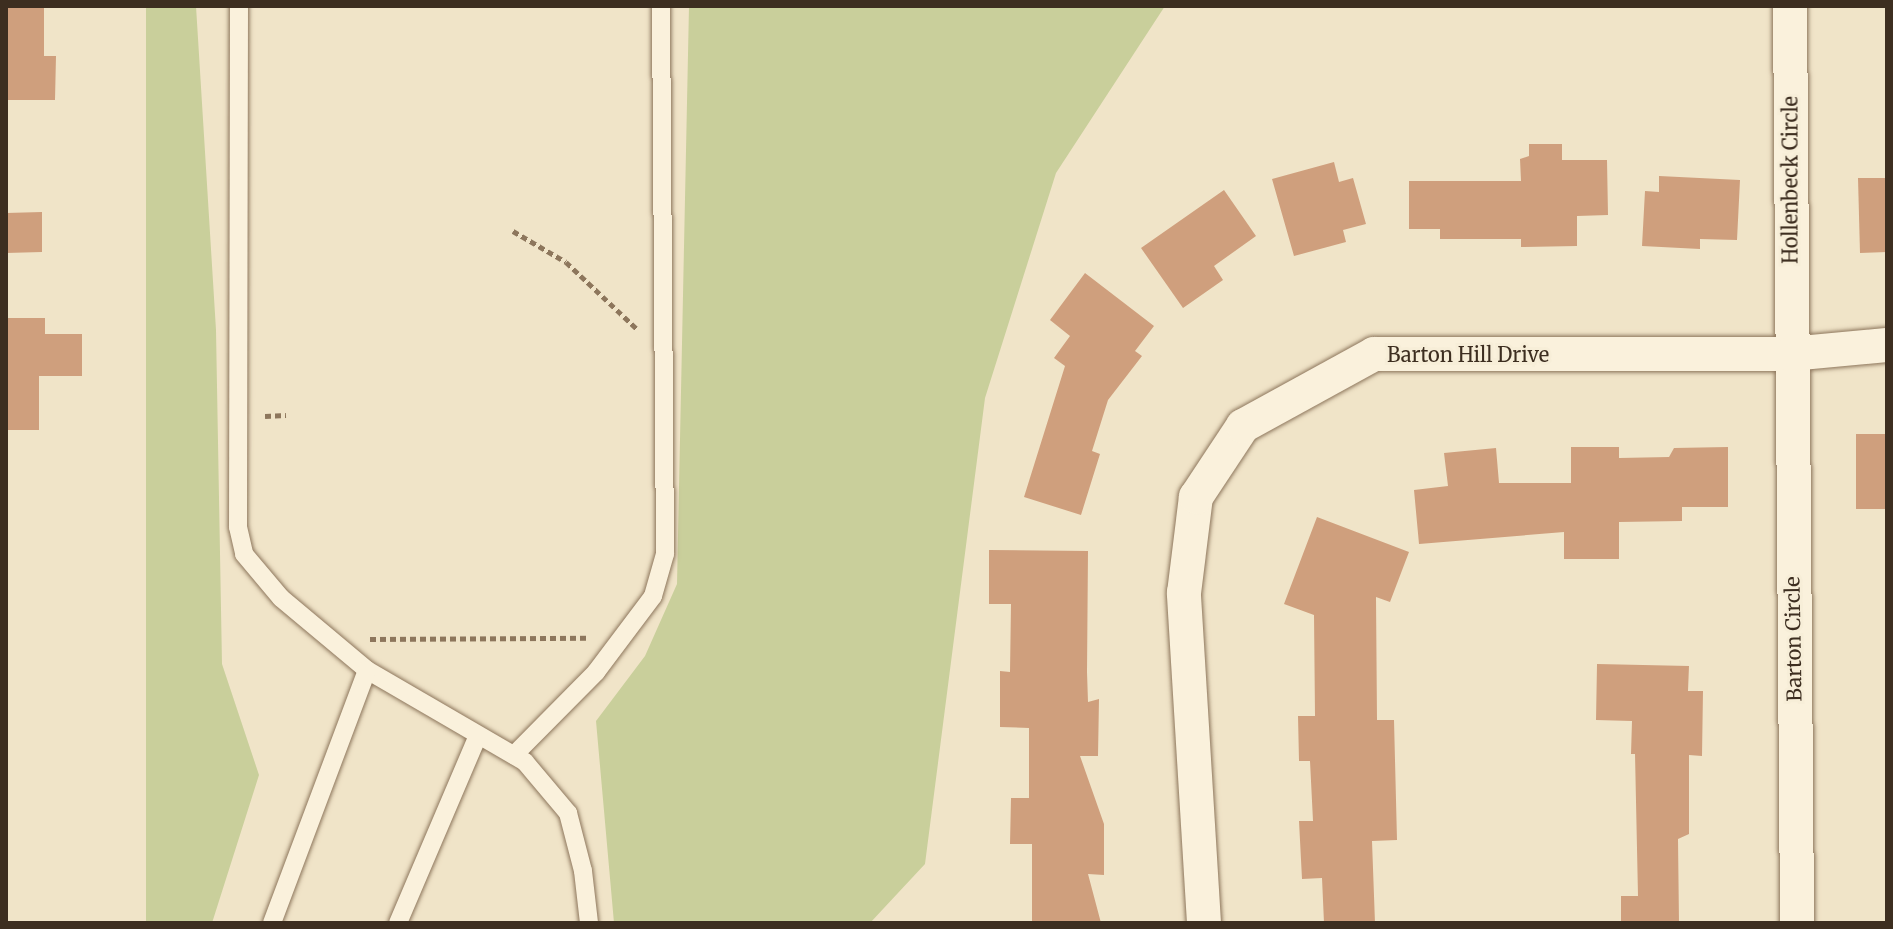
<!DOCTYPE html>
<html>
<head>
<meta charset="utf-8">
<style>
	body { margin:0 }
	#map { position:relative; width:1893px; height:929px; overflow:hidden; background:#f0e4c8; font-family:Merriweather,serif }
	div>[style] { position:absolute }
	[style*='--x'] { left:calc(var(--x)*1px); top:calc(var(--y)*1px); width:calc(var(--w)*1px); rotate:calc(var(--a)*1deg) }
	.green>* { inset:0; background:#c9cf9b }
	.building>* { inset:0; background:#cf9f7d }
	.path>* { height:5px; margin-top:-2.5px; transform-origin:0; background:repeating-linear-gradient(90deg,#8d765c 0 6px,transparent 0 10px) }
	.roads { filter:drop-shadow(0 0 2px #8d765c) drop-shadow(0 0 2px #8d765c) }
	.lane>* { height:18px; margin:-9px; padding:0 9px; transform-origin:9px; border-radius:9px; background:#faf1dc }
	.street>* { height:34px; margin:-17px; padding:0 17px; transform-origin:17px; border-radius:17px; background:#faf1dc }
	span { translate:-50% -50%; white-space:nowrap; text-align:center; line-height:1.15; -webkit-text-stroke:6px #f7eed8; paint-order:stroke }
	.street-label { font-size:20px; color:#3d2e20 }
	.frame { position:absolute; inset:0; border:8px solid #3d2e20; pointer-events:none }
</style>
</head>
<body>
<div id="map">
	<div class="green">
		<div style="clip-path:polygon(146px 6px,196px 6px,216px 330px,222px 664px,259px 775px,212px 923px,146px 923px)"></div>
		<div style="clip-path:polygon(689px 6px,1165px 6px,1056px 173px,985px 398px,925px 864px,870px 923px,614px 923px,596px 721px,645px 656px,677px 584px)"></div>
	</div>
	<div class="building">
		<div style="clip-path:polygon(6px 6px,44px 6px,44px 56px,56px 56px,55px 100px,6px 100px)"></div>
		<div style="clip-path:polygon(1529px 144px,1562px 144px,1562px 160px,1607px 160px,1608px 215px,1577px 216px,1577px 246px,1521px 247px,1521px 239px,1440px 239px,1440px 229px,1409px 229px,1409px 181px,1521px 181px,1520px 159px,1529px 156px)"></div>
		<div style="clip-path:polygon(1334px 162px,1339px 182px,1353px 178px,1366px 224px,1343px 230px,1346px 242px,1294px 256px,1272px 179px)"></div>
		<div style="clip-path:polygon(1659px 176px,1740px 180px,1737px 240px,1700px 239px,1700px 249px,1642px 246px,1645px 191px,1659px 192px)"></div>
		<div style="clip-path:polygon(1858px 178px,1887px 178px,1887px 252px,1860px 253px)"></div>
		<div style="clip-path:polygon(1224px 190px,1256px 236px,1214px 266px,1223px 280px,1183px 308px,1141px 248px)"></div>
		<div style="clip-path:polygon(42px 212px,42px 252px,6px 253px,6px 213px)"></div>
		<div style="clip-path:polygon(1085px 273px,1154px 326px,1135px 351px,1142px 356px,1108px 400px,1092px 451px,1100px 454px,1081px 515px,1024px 497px,1065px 366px,1054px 358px,1070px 336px,1050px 320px)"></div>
		<div style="clip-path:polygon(6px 318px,45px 318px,45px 334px,82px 334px,82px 376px,39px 376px,39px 430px,6px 430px)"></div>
		<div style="clip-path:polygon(1856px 434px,1887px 434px,1887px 509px,1856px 509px)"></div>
		<div style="clip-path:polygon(1571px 447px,1619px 447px,1619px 458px,1669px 457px,1674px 448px,1728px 447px,1728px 507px,1682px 507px,1682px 521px,1619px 522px,1619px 559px,1564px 559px,1564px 532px,1419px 544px,1414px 490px,1448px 486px,1444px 453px,1496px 448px,1499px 483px,1571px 483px)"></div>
		<div style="clip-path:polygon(1317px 517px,1409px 552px,1390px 602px,1376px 597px,1377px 720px,1394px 720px,1397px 840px,1372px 841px,1375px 923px,1324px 923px,1322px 878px,1302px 879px,1299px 821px,1313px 821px,1310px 761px,1299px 761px,1298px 716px,1315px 716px,1314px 615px,1284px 604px)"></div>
		<div style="clip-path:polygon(989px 550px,1088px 551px,1087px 672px,1088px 702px,1099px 699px,1098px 756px,1080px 756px,1104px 824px,1104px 875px,1088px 874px,1101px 923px,1032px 923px,1032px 844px,1010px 844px,1011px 798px,1029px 798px,1029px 728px,1000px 727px,1000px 671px,1010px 672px,1011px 604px,989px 604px)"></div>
		<div style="clip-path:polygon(1597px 664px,1689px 666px,1688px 691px,1703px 691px,1702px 756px,1689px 755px,1689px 834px,1678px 839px,1679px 923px,1621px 923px,1621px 896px,1638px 896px,1635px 754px,1631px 754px,1632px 721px,1596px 720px)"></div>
	</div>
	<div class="path">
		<div style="--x:513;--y:231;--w:61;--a:30.3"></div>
		<div style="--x:566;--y:262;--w:98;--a:43.3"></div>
		<div style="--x:265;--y:416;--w:21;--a:-3"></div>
		<div style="--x:370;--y:639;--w:218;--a:-0.3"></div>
	</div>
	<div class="roads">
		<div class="lane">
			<div style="--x:239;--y:6;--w:521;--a:90.11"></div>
			<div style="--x:238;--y:527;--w:28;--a:77"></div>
			<div style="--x:244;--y:554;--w:57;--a:49.9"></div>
			<div style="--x:281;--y:598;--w:112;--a:39.9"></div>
			<div style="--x:367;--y:670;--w:183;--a:30.2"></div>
			<div style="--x:525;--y:762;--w:67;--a:49.9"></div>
			<div style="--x:568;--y:813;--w:60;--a:75.5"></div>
			<div style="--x:583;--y:871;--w:52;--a:83.4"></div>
			<div style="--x:514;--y:755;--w:117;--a:-45.3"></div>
			<div style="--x:596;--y:672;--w:95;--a:-53.1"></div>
			<div style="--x:653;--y:596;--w:44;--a:-74.1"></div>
			<div style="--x:665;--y:554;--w:548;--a:-90.42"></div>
			<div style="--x:272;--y:923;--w:270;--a:-69.4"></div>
			<div style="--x:398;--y:923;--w:204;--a:-66.9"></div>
		</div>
		<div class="street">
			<div style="--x:1790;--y:6;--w:917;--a:89.56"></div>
			<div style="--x:1204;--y:923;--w:331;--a:-93.5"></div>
			<div style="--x:1184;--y:593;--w:97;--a:-82.9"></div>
			<div style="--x:1196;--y:497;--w:85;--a:-56.5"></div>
			<div style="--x:1243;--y:426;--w:149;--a:-28.8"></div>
			<div style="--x:1374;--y:354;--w:416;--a:0"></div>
			<div style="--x:1790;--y:354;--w:97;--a:-5.3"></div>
		</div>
	</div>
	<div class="street-label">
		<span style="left:1790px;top:180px;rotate:-90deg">Hollenbeck Circle</span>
		<span style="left:1468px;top:354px">Barton Hill Drive</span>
		<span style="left:1793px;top:639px;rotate:-91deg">Barton Circle</span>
	</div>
	<div class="frame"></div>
</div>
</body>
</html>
